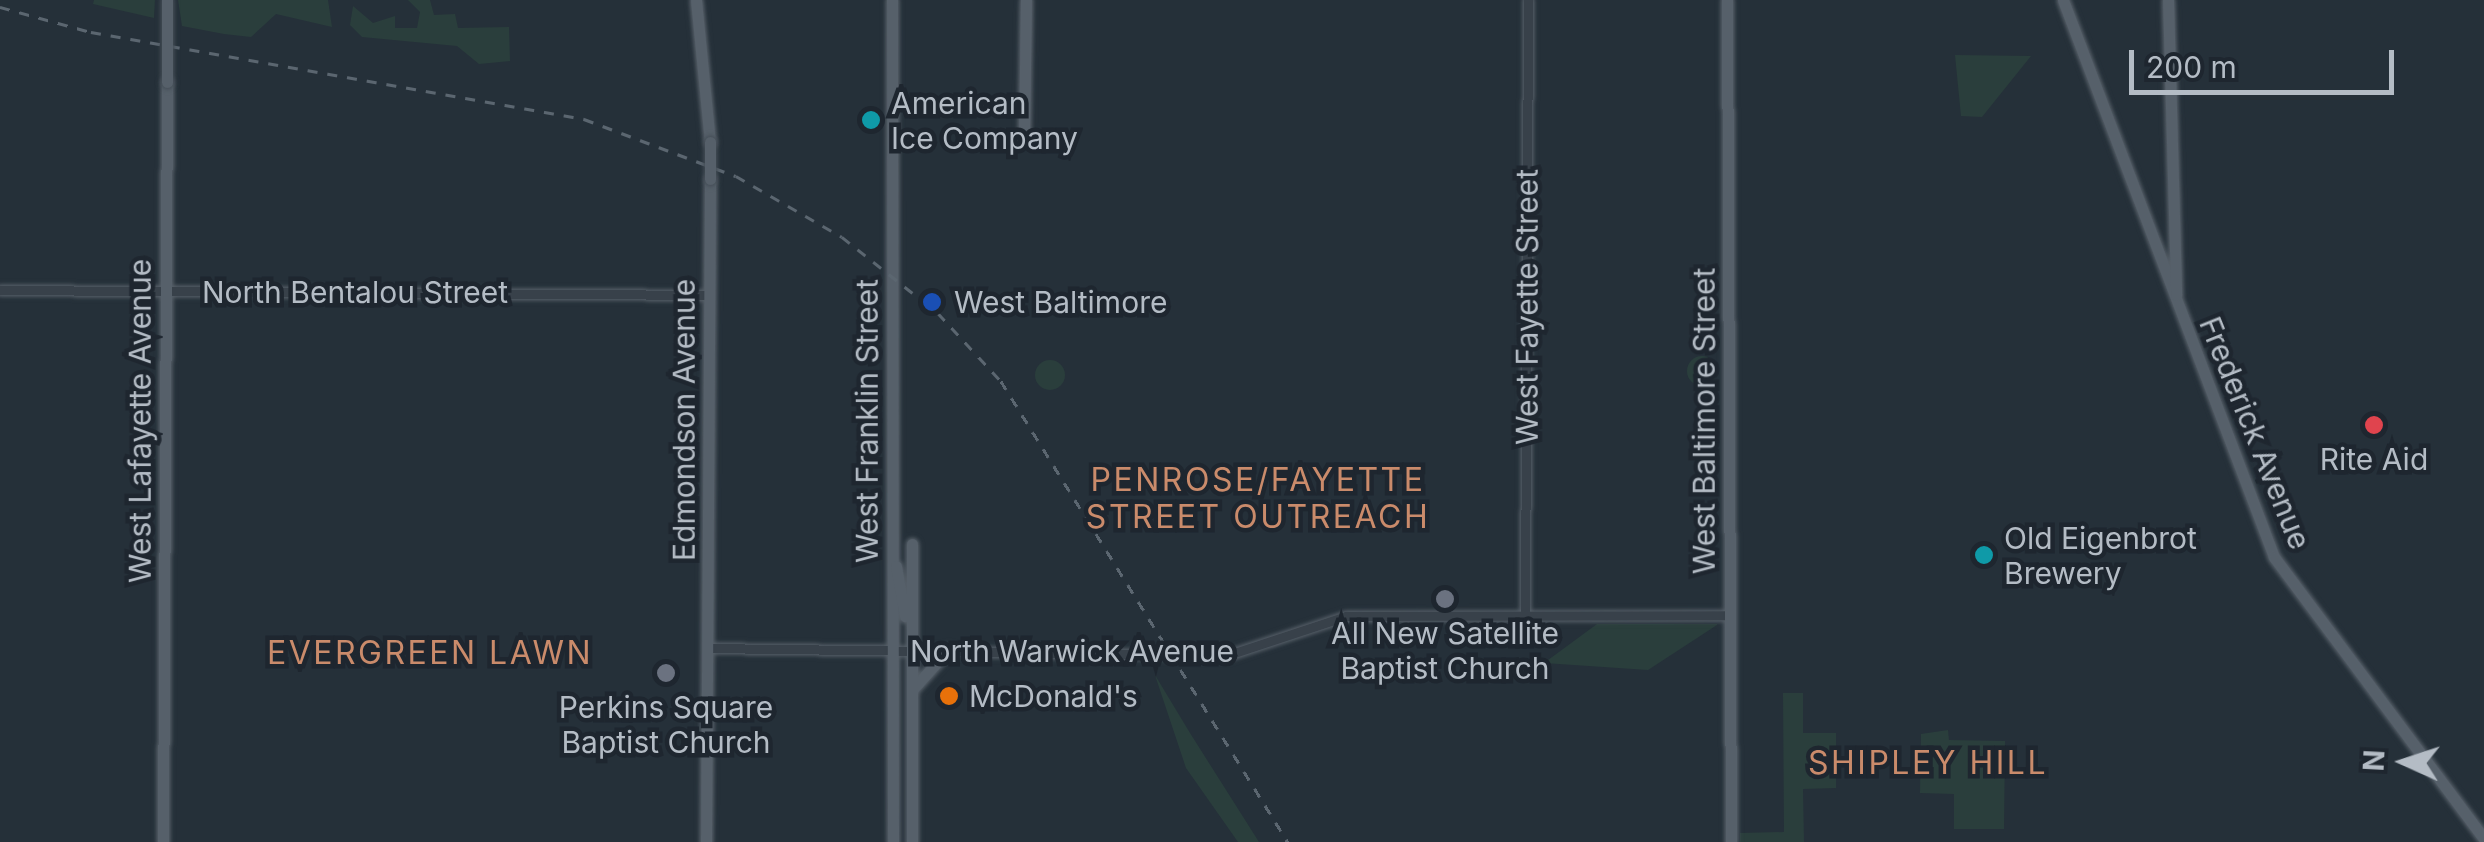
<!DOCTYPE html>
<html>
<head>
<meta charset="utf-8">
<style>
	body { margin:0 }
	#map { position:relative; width:2484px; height:842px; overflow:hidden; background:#253039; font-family:Inter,sans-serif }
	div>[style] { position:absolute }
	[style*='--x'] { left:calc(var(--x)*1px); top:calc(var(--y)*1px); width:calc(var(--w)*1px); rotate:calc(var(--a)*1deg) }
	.green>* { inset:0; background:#2a3e3c }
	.round { border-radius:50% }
	.roads { filter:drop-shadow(0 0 2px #565f68) drop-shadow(0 0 2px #565f68) }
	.minor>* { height:9px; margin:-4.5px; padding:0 4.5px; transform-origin:4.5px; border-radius:4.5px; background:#38414a }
	.major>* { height:11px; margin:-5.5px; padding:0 5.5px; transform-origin:5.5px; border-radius:5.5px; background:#56606a }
	.rail>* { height:2.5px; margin-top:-1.25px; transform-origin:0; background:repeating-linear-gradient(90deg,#5b6670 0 10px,transparent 0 20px) }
	.bridges { filter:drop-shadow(0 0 2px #444d56) drop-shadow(0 0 2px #444d56) }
	.major-bridge>* { height:11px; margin:-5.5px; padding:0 5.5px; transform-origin:5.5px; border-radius:5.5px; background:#56606a }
	.dots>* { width:28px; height:28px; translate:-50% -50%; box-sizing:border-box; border:5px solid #1e262f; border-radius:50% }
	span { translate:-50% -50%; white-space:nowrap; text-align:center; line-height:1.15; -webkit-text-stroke:9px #1e262f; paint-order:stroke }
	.poi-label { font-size:30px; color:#b4bcc5 }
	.left { translate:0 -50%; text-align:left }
	.street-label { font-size:30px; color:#b4bcc5 }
	.neighbourhood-label { font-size:32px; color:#ca8b6b; letter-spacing:2.5px }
	.north { position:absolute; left:2354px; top:712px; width:100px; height:100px; -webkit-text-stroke:8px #1e262f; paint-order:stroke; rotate:273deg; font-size:28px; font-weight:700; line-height:40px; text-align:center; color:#b4bcc5 }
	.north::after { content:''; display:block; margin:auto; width:35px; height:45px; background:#b4bcc5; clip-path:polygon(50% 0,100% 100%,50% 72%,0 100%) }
	.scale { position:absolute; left:2129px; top:50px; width:265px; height:45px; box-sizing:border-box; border:5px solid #b4bcc5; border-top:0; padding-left:12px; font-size:30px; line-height:35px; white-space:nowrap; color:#b4bcc5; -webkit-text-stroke:8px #1e262f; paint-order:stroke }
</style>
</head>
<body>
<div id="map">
	<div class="green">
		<div style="clip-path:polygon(94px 0,155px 0,154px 18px,93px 4px)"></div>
		<div style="clip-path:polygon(178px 0,328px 0,332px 27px,276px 14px,251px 37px,224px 34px,182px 26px)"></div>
		<div style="clip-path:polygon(408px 0,430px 0,434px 15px,455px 14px,458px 28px,509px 27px,510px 61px,479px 64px,457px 46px,362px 37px,350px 25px,353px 6px,373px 23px,395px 16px,395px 28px,417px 28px,420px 12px)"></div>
		<div style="clip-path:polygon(1955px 55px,2031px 56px,1982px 117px,1961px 116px)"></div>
		<div class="round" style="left:1687px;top:356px;width:30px;height:30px"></div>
		<div class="round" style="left:1035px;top:360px;width:30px;height:30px"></div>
		<div style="clip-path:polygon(1597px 624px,1717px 624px,1717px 625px,1648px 670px,1544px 663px)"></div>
		<div style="clip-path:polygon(1155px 675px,1190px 733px,1259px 842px,1238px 842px,1186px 768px)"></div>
		<div style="clip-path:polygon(1783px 693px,1803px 693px,1803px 733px,1836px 733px,1836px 788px,1803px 789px,1804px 842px,1740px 842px,1740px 833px,1784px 832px)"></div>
		<div style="clip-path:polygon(1948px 730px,1949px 740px,2005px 741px,2004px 829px,1954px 829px,1954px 794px,1920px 793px,1921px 734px)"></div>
	</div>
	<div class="roads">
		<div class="minor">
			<div style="--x:0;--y:290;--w:710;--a:0.4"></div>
			<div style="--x:1525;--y:615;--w:615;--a:-89.72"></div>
			<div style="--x:707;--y:648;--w:521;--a:0.77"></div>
			<div style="--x:1228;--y:655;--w:124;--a:-18.3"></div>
			<div style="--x:1346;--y:616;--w:384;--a:-0.1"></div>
		</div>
		<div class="major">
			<div style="--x:696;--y:0;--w:143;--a:84.4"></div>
			<div style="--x:892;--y:0;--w:842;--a:89.93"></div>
			<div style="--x:1727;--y:0;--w:842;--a:89.73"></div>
			<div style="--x:2063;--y:0;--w:596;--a:69.25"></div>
			<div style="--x:2274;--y:557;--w:352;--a:53.3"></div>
			<div style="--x:2168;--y:0;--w:295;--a:88.4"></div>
			<div style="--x:1024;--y:139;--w:139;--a:-89.2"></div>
			<div style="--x:896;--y:566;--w:51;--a:79.8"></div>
			<div style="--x:912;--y:690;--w:54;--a:-48"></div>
			<div style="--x:163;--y:842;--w:760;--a:-89.7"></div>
			<div style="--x:706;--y:842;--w:663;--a:-89.65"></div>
			<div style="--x:912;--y:842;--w:298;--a:-90"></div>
		</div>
	</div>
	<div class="rail">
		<div style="--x:0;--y:7;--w:94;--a:15.4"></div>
		<div style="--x:91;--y:32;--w:501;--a:10.01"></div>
		<div style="--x:584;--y:119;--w:162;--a:20.6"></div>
		<div style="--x:736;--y:176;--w:122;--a:29.9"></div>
		<div style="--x:842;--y:237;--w:122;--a:38.4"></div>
		<div style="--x:938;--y:313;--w:93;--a:47.2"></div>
		<div style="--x:1001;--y:381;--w:543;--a:58.1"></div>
	</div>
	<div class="bridges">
		<div class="major-bridge">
			<div style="--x:167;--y:82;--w:82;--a:-90"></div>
			<div style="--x:710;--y:179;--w:37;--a:-90"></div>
		</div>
	</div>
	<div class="dots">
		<div style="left:871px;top:120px;background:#0f9aa8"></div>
		<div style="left:932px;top:302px;background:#1a4fb4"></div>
		<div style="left:2374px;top:425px;background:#e0444e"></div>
		<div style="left:1984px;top:555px;background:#0f9aa8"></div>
		<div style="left:1445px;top:599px;background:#6b7280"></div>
		<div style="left:666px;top:673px;background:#6b7280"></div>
		<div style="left:949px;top:696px;background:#e8710a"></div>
	</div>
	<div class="poi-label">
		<span class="left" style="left:891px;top:120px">American<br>Ice Company</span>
		<span class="left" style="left:954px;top:302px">West Baltimore</span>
		<span style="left:2374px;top:459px">Rite Aid</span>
		<span class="left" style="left:2004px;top:555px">Old Eigenbrot<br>Brewery</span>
		<span style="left:1445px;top:650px">All New Satellite<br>Baptist Church</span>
		<span class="left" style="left:969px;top:696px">McDonald's</span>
		<span style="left:666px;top:724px">Perkins Square<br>Baptist Church</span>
	</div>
	<div class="street-label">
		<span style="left:355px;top:292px">North Bentalou Street</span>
		<span style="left:1527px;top:307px;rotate:-90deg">West Fayette Street</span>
		<span style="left:684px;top:420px;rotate:-90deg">Edmondson Avenue</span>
		<span style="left:140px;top:421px;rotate:-90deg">West Lafayette Avenue</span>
		<span style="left:867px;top:421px;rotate:-90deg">West Franklin Street</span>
		<span style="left:1704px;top:421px;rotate:-90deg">West Baltimore Street</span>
		<span style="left:2255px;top:433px;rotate:68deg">Frederick Avenue</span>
		<span style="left:1072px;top:651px">North Warwick Avenue</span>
	</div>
	<div class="neighbourhood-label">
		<span style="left:1258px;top:499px">PENROSE/FAYETTE<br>STREET OUTREACH</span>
		<span style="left:430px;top:653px">EVERGREEN LAWN</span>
		<span style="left:1928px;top:763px">SHIPLEY HILL</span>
	</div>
	<div class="north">N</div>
	<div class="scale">200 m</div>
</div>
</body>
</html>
